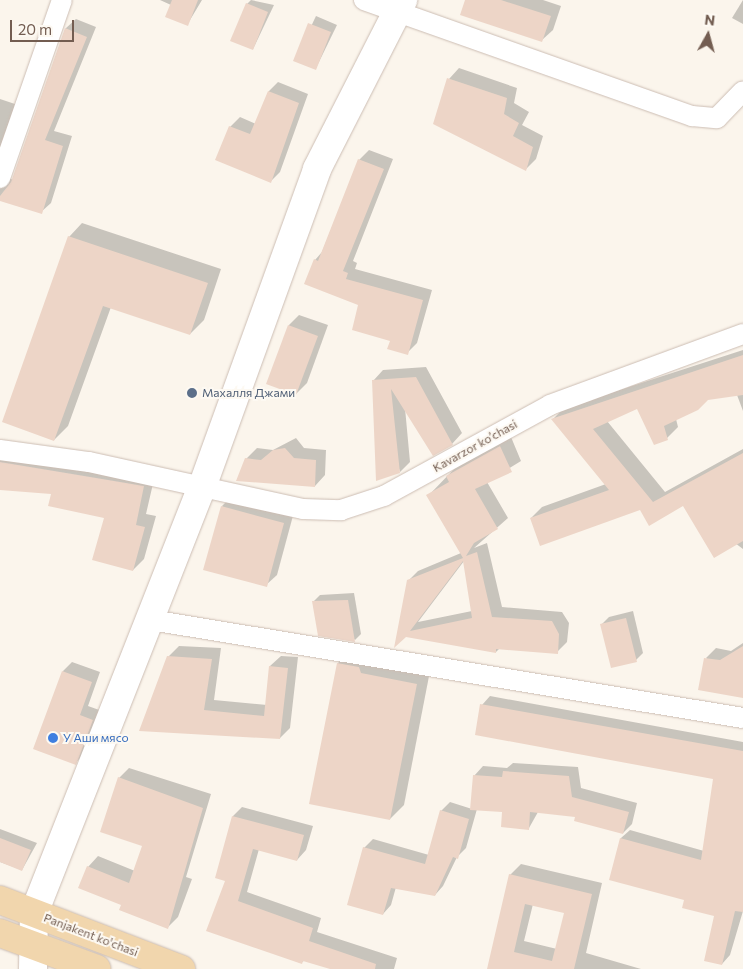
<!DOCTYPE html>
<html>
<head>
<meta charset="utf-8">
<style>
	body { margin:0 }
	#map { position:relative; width:743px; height:969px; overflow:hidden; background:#fbf5ec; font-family:Commissioner,sans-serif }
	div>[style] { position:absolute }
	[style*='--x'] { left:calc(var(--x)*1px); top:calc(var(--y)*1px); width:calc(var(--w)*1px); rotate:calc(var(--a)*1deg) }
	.shadow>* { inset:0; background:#0003 }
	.building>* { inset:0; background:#edd5c7 }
	.roads { filter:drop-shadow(0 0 1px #ccbdb3) drop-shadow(0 0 1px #ccbdb3) }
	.street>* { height:20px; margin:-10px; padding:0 10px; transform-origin:10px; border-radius:10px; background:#fff }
	.secondary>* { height:28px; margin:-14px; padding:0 14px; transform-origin:14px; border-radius:14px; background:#fff }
	.primary>* { height:28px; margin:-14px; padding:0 14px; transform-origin:14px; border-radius:14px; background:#f1d6ad }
	.dots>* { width:14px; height:14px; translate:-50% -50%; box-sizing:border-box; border:2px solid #fdf9f2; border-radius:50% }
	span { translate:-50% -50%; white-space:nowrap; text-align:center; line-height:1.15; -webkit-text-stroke:4px #fdf9f2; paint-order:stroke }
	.service-label { font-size:12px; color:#4e5e75 }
	.left { translate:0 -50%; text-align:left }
	.street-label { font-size:12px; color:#735d51 }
	.shop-label { font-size:12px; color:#366cbe }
	.north { position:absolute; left:683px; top:10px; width:50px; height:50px; -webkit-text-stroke:4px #fdf9f2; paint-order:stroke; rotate:7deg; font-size:14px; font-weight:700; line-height:20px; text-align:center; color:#735d51 }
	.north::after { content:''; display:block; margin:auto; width:18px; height:22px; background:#735d51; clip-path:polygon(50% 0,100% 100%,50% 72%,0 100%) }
	.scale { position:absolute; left:10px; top:20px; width:64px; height:22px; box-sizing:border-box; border:2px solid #735d51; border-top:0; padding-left:6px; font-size:15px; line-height:18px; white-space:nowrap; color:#735d51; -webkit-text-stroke:4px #fdf9f2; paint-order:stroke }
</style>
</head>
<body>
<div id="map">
	<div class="shadow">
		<div style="clip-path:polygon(160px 0,202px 0,187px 25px,171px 5px)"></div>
		<div style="clip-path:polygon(251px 0,274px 5px,253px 49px,247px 4px)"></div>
		<div style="clip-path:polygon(467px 0,543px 0,561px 6px,553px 30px,542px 40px)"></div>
		<div style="clip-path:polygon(743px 0,743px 24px,732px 18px)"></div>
		<div style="clip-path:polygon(316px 16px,337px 25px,316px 68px,295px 60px)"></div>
		<div style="clip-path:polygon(76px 19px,96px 27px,54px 131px,72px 136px,51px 203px,41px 212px,0 197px,0 174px,13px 180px,66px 28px)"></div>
		<div style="clip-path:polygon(459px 68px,517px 88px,514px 103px,529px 112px,522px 125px,543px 136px,536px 159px,526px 169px,449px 79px)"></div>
		<div style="clip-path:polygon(278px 82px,308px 94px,280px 172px,271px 181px,230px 127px,240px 117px,256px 124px,269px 91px)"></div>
		<div style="clip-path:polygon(0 99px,18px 105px,0 158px)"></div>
		<div style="clip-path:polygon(369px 150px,393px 159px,353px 261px,357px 263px,355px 269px,432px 290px,417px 343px,407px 353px,315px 260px,322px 252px,359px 160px)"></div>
		<div style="clip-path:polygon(82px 223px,221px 269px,204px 320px,190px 334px,111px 307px,68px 426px,54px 440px,69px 237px)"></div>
		<div style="clip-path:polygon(299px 315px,328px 325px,307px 383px,296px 394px,289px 325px)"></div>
		<div style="clip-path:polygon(743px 350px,743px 411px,737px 395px,708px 398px,676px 419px,678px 427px,667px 438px,638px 408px,607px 421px,665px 492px,743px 449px,743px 549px,683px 504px,531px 518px,542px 507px,606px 484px,553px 419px,564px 408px)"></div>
		<div style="clip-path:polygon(426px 367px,462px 433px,452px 444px,405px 408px,410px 462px,400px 472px,373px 381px,383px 370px)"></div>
		<div style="clip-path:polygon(evenodd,511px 437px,521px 461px,487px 482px,508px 518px,474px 548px,487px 543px,502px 607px,562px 612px,569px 623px,567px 642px,557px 652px,500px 648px,496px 652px,406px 636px,408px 581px,418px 571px,461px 553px,428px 496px,457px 466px,511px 437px,464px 561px,472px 611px,418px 622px,464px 561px)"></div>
		<div style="clip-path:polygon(296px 438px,304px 448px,326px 450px,325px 475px,315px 486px,246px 459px,257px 448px,273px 450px)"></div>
		<div style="clip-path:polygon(0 445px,155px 475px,146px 514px,156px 516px,144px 559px,133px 570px,105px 517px,52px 493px,0 489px)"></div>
		<div style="clip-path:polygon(232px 496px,294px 512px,277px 575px,266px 585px,222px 506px)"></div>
		<div style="clip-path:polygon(354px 593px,361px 634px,355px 640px,313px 602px,320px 595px)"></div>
		<div style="clip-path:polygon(633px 611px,643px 653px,636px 660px,602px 624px,609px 617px)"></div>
		<div style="clip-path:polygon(743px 643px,743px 697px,706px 658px,716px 648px,731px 651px)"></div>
		<div style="clip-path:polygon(179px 646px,221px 648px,214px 700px,267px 705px,270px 666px,281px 656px,298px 657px,290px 728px,280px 738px,141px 730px,168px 657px)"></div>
		<div style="clip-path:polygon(352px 650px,430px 671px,404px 805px,390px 819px,338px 663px)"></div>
		<div style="clip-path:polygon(72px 662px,100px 672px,88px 706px,102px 711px,85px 754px,75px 763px,63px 671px)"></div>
		<div style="clip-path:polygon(490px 696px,743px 742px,743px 911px,730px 955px,722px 964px,716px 915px,685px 899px,611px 879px,621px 838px,630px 830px,704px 851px,714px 778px,482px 705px)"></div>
		<div style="clip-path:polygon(513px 763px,578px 767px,581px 788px,637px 803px,632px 824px,623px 833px,576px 816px,538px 812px,529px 828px,503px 811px,477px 809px,466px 848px,457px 857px,443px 886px,435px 895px,396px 887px,391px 905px,383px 914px,364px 848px,373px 839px,429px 855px,441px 811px,450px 802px,472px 809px,474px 776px,483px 766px,507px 768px)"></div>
		<div style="clip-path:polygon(129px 768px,211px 794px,186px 877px,192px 879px,178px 917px,168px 927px,122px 904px,88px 867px,98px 856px,135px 871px,144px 845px,119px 778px)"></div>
		<div style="clip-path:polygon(242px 807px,313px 826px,306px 850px,297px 860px,259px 849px,247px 892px,321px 918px,317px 932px,397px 958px,394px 969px,333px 969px,305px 960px,301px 963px,208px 930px,227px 880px,233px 816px)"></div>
		<div style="clip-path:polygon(0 829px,37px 843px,22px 870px,0 862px)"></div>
		<div style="clip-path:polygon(evenodd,521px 864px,602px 883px,586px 953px,641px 969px,488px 969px,510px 875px,521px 864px,533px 904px,565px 912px,557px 949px,524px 941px,533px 904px)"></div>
	</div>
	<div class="building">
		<div style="clip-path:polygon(172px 0,198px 0,188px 26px,165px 17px)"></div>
		<div style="clip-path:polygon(465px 0,501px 0,551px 16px,542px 42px,460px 15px)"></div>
		<div style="clip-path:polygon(246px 3px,268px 12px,253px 50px,230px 41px)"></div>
		<div style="clip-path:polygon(308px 23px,331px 32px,316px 70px,293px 61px)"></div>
		<div style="clip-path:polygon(65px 28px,87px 37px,45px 140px,63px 146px,42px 214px,0 201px,0 196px,11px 182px)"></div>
		<div style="clip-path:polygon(447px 78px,507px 98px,504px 114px,519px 123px,513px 136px,533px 147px,526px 171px,433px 124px)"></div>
		<div style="clip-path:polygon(268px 91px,299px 103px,271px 183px,215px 160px,229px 126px,250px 134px)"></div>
		<div style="clip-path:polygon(358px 159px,384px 169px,343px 271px,348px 273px,346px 279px,423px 300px,408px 355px,387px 349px,390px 341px,352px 330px,358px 305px,304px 284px,314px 259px,318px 261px)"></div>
		<div style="clip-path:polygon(68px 236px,208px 283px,190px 335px,103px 306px,54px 441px,2px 422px)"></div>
		<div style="clip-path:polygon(288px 325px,318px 336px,296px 395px,266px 384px)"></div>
		<div style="clip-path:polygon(743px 355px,743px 395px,708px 400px,698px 410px,664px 426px,668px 440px,654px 445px,637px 409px,593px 429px,653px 502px,743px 453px,743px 541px,714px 558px,683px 506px,649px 526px,640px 510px,540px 546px,530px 518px,609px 490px,551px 419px)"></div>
		<div style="clip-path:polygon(416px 377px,453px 445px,433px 456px,391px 389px,400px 473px,376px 481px,372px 380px)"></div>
		<div style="clip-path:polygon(evenodd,500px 446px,512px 472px,475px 489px,498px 529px,474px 543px,466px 556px,477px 552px,492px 617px,552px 621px,559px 634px,558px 654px,496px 649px,496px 653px,406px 637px,394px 648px,407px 580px,463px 558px,426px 495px,449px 482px,446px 476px,500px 446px,463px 561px,472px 618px,410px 631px,463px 561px)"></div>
		<div style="clip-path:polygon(285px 448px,294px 458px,316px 460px,315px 487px,236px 481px,245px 458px,261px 460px,273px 450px)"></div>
		<div style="clip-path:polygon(0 462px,144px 486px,136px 525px,145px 527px,133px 571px,92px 560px,104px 518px,48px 506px,51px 494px,0 490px)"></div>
		<div style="clip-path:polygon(221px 506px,284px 523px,267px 587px,203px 570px)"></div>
		<div style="clip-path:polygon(348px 600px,355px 642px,318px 636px,312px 601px)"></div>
		<div style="clip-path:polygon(626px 618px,637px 662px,611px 668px,600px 624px)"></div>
		<div style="clip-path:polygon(743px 646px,743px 698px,698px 690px,704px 658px,720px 660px)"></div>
		<div style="clip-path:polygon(167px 656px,212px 659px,204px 710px,264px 716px,269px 666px,288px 668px,280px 739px,139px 731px)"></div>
		<div style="clip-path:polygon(337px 663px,359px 667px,361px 673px,417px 684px,390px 820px,309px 804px)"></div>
		<div style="clip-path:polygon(62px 671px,92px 682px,80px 715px,93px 720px,76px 765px,33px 749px)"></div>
		<div style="clip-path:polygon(480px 704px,743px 751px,743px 912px,735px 911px,722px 965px,704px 961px,714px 916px,682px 908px,684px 900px,609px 880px,620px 838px,701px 860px,713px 779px,475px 735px)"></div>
		<div style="clip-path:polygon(503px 771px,569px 776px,572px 797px,629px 812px,623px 834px,574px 821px,575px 817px,530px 812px,529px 830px,501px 827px,502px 812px,470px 810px,473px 775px,502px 777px)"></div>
		<div style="clip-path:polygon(118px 777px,203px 808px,168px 929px,119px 910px,121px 905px,78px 888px,87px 866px,129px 883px,142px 846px,100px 832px)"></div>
		<div style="clip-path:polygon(440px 810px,469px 819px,458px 859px,453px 857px,435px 896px,391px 888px,383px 915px,347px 905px,363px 847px,425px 864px)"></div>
		<div style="clip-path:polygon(232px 816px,304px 835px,297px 861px,253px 849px,238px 901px,313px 928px,309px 941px,376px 964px,375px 969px,330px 969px,303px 961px,302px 964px,206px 931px,225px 881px,215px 878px)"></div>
		<div style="clip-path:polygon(0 838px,31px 850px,22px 871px,0 862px)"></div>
		<div style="clip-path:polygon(evenodd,509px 874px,592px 894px,574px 969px,487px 969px,509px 874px,525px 904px,564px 913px,552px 961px,514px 952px,525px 904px)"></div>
	</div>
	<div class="roads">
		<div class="street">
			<div style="--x:364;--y:0;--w:348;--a:19.5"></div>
			<div style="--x:692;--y:116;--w:25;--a:5"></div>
			<div style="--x:717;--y:118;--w:37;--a:-46"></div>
			<div style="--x:0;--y:178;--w:188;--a:-70.8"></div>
			<div style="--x:0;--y:450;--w:90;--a:7.7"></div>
			<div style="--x:89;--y:462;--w:219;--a:12.4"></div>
			<div style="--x:303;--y:509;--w:38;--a:2"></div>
			<div style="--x:341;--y:510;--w:45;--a:-18"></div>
			<div style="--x:384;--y:496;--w:189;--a:-28.7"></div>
			<div style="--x:550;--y:405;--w:206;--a:-20.2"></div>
			<div style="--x:151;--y:620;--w:600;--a:9.4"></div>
		</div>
		<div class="secondary">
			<div style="--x:33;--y:969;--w:56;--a:-89"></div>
			<div style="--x:34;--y:913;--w:455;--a:-68.5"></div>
			<div style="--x:201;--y:490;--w:341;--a:-70.1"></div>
			<div style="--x:317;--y:169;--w:190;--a:-63"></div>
		</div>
		<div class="primary">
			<div style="--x:0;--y:900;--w:194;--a:20.9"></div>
			<div style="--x:0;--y:933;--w:103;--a:20.4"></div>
		</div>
	</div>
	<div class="dots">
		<div style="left:192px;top:393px;background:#5c6f8a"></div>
		<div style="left:53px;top:738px;background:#3f7fe0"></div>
	</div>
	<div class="service-label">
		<span class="left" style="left:202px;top:393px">Махалля Джами</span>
	</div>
	<div class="street-label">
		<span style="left:475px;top:446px;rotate:-29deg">Kavarzor ko’chasi</span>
		<span style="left:91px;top:935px;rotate:21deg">Panjakent ko'chasi</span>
	</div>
	<div class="shop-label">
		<span class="left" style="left:63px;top:738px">У Аши мясо</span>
	</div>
	<div class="north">N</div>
	<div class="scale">20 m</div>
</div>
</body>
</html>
